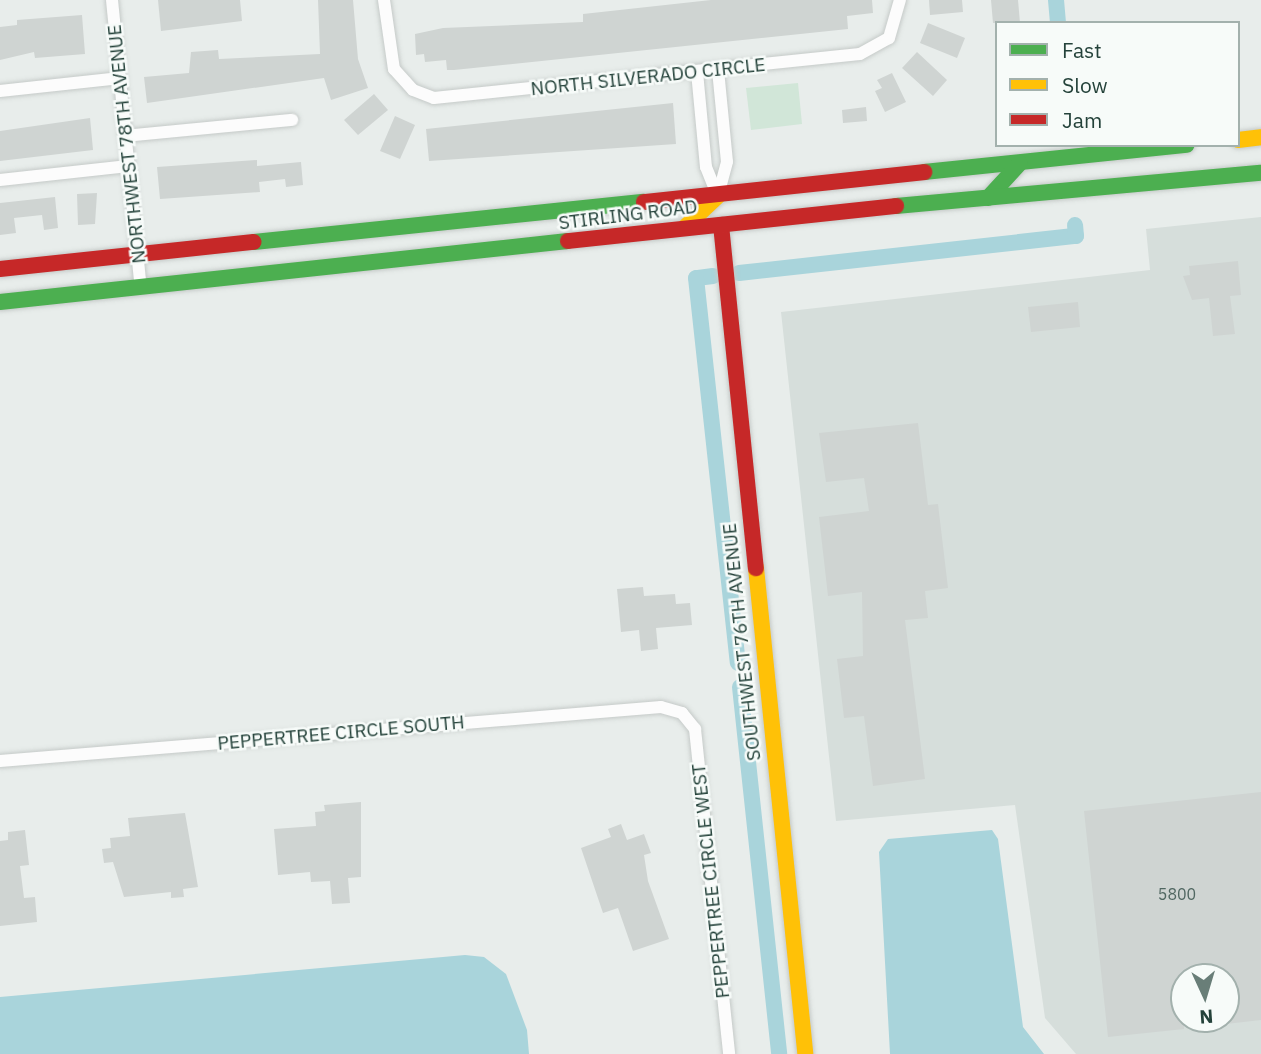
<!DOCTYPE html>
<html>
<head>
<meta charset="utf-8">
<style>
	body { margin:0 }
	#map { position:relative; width:1261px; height:1054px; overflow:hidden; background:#e8edeb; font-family:"IBM Plex Sans",sans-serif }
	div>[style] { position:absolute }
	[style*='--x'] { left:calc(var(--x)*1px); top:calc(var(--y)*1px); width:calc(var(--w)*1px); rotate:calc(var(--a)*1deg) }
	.built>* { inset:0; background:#d6dedb }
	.green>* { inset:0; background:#d1e6d8 }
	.water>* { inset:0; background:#a9d4db }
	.canal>* { height:16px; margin:-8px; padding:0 8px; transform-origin:8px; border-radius:8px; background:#a9d4db }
	.building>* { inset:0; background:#cfd4d2 }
	.roads { filter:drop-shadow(0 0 2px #c5cac8) drop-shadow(0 0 2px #c5cac8) }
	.street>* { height:12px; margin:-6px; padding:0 6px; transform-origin:6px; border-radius:6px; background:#fcfcfc }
	.fast>* { height:16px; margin:-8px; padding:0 8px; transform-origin:8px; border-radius:8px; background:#4caf50 }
	.slow>* { height:16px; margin:-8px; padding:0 8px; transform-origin:8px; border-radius:8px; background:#ffc107 }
	.jam>* { height:16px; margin:-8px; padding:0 8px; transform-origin:8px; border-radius:8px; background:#c62828 }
	span { translate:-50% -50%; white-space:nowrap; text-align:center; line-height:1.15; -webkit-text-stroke:5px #f7fbf9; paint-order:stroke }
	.number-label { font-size:16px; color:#506761 }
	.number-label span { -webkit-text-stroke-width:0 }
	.street-label { font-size:19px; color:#24423a }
	.legend { position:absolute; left:995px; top:21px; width:245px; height:126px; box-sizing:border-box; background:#f7fbf9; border:2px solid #a3b1ad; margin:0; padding:9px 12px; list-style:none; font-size:21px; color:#24423a }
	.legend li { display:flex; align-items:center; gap:14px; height:35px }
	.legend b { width:35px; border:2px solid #a3b1ad }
	.north { position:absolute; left:1170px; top:963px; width:70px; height:70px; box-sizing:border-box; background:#f7fbf9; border:2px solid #a3b1ad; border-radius:50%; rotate:176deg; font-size:19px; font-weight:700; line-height:28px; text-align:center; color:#24423a }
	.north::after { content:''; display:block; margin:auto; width:24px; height:32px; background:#697e78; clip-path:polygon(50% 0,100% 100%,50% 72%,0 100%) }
</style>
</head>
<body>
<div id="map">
	<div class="built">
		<div style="clip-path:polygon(evenodd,1261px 217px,1261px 1054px,1076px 1054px,1045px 1018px,1015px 805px,836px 821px,781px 312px,1150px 270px,1146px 229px,1261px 217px,1184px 977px,1226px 977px,1226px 1019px,1184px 1019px,1184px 977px)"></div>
	</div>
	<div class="green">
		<div style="clip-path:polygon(798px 83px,802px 124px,751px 130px,746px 88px)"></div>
	</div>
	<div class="water">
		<div style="clip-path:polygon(992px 830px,998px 839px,1023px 1027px,1044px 1054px,890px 1054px,879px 852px,888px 839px)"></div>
		<div style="clip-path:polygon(465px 955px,484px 957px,506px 974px,527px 1030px,529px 1054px,0 1054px,0 997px)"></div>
	</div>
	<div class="canal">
		<div style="--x:1056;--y:0;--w:23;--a:85"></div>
		<div style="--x:739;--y:273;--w:339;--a:-6.3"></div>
		<div style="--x:1076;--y:236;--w:11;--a:-95"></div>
		<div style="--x:713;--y:276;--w:17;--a:173"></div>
		<div style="--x:696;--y:278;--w:387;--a:83.8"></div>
		<div style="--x:740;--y:687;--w:369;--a:83.9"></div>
	</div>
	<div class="building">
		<div style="clip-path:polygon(158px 0,240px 0,242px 21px,161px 31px)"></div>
		<div style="clip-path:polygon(318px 0,353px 0,358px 59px,368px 88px,331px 100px,324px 78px,147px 103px,144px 77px,189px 73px,191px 52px,218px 50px,219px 59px,320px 54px)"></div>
		<div style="clip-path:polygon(711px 0,872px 0,873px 13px,847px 16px,848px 29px,454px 70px,447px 70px,446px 60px,425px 62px,424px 54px,416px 55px,415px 34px,443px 28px,583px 22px,583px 14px)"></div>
		<div style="clip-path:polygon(929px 0,962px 0,963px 12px,930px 15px)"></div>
		<div style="clip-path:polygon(991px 0,1018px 0,1020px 23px,993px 23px)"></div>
		<div style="clip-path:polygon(82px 15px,85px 54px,35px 58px,34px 52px,0 60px,0 27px,17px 25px,17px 20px)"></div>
		<div style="clip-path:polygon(928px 23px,965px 38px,957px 58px,920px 43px)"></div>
		<div style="clip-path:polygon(917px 52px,947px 80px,933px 96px,902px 68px)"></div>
		<div style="clip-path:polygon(892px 73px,906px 102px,885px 112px,875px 91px,882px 88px,877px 80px)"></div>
		<div style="clip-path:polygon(374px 94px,388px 110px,358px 135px,344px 120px)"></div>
		<div style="clip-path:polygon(673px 103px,676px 144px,429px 161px,426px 129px)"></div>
		<div style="clip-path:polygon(866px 107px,867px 121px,843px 123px,842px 110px)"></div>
		<div style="clip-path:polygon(395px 116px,415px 125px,400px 159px,380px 151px)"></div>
		<div style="clip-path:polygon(90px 118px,93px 150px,0 161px,0 131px)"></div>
		<div style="clip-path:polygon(257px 160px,257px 166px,301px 162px,303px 185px,286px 187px,285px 179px,259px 182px,260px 192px,160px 199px,157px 167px)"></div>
		<div style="clip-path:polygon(97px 193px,95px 224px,78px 225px,77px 194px)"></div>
		<div style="clip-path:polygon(55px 197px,58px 228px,44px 230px,42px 215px,14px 218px,16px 233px,0 235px,0 203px)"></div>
		<div style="clip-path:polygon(1238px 261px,1241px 295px,1230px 296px,1235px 334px,1213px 336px,1209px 298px,1192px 300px,1183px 276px,1190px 275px,1189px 266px)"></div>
		<div style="clip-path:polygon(1078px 302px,1080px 327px,1031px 332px,1028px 307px)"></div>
		<div style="clip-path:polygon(918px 423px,928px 505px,938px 504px,948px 588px,925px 591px,928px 618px,905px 620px,925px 779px,873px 786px,864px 716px,844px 718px,837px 659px,863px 656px,862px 592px,828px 596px,819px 517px,869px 511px,864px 478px,826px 482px,819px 433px)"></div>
		<div style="clip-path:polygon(643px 587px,644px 596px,675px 594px,676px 604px,690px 603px,692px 625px,656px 628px,658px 649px,641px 651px,639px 630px,621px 632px,617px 589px)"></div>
		<div style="clip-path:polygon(1261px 792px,1261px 1020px,1226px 1024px,1226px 977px,1184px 977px,1184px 1029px,1108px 1037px,1084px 811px)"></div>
		<div style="clip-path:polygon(361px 802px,361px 877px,348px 878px,350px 903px,332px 904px,330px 881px,311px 882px,310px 872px,278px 875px,274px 829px,316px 826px,315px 812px,325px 811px,324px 805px)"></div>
		<div style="clip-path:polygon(185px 813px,198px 887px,183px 889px,184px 897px,171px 898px,171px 892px,124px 897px,113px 862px,104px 863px,102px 849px,111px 848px,110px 838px,130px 836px,128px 818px)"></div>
		<div style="clip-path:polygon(621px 824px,627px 840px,644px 834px,651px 853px,644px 855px,648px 881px,669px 939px,633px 951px,618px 908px,603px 913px,581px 848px,611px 837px,608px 829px)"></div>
		<div style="clip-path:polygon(25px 830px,29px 865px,20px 866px,24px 898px,35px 897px,37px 922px,0 926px,0 841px,8px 840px,8px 832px)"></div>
	</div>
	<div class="roads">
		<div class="street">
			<div style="--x:112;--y:0;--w:289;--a:84.3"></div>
			<div style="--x:384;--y:0;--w:70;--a:81.8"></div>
			<div style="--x:394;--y:69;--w:28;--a:48"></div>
			<div style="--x:413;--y:90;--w:22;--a:21"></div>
			<div style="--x:434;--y:98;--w:428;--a:-5.9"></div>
			<div style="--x:860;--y:54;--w:33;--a:-29"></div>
			<div style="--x:889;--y:38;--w:40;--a:-74"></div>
			<div style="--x:718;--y:70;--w:92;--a:84.4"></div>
			<div style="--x:727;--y:162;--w:35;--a:105"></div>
			<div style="--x:697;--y:72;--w:95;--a:84.6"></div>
			<div style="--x:706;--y:167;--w:31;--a:68"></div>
			<div style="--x:0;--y:91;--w:121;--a:-6.2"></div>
			<div style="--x:125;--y:136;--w:168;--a:-5.5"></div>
			<div style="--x:0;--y:180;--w:129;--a:-6.2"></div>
			<div style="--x:0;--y:761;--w:663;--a:-4.67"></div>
			<div style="--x:661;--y:707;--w:22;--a:16"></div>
			<div style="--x:682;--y:713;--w:21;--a:51"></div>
			<div style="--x:695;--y:729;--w:327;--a:84"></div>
		</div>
		<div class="fast">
			<div style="--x:924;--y:172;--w:264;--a:-5.9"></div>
			<div style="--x:988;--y:198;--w:47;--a:-47.6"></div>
			<div style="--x:896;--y:206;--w:366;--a:-5.2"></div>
			<div style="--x:254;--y:242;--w:392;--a:-5.9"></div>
			<div style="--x:0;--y:302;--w:571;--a:-6.13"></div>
		</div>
		<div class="slow">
			<div style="--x:1238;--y:140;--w:23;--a:-7"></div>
			<div style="--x:684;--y:228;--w:47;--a:-43.3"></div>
			<div style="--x:756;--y:568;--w:488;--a:84.2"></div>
		</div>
		<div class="jam">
			<div style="--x:644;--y:202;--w:282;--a:-6.1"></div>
			<div style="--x:721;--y:225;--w:345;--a:84.2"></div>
			<div style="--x:568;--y:241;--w:330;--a:-6.1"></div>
			<div style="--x:0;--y:269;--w:255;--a:-6.1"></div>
		</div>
	</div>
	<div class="number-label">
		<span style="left:1177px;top:894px">5800</span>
	</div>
	<div class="street-label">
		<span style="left:648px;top:77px;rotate:-6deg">NORTH SILVERADO CIRCLE</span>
		<span style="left:127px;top:144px;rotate:-96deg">NORTHWEST 78TH AVENUE</span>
		<span style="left:628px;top:215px;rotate:-7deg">STIRLING ROAD</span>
		<span style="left:742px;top:642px;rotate:-96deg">SOUTHWEST 76TH AVENUE</span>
		<span style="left:341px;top:733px;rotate:-5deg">PEPPERTREE CIRCLE SOUTH</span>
		<span style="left:711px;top:881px;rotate:-96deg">PEPPERTREE CIRCLE WEST</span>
	</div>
	<ul class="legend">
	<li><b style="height:9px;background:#4caf50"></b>Fast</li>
	<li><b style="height:9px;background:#ffc107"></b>Slow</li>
	<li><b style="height:9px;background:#c62828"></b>Jam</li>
	</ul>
	<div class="north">N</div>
</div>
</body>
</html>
